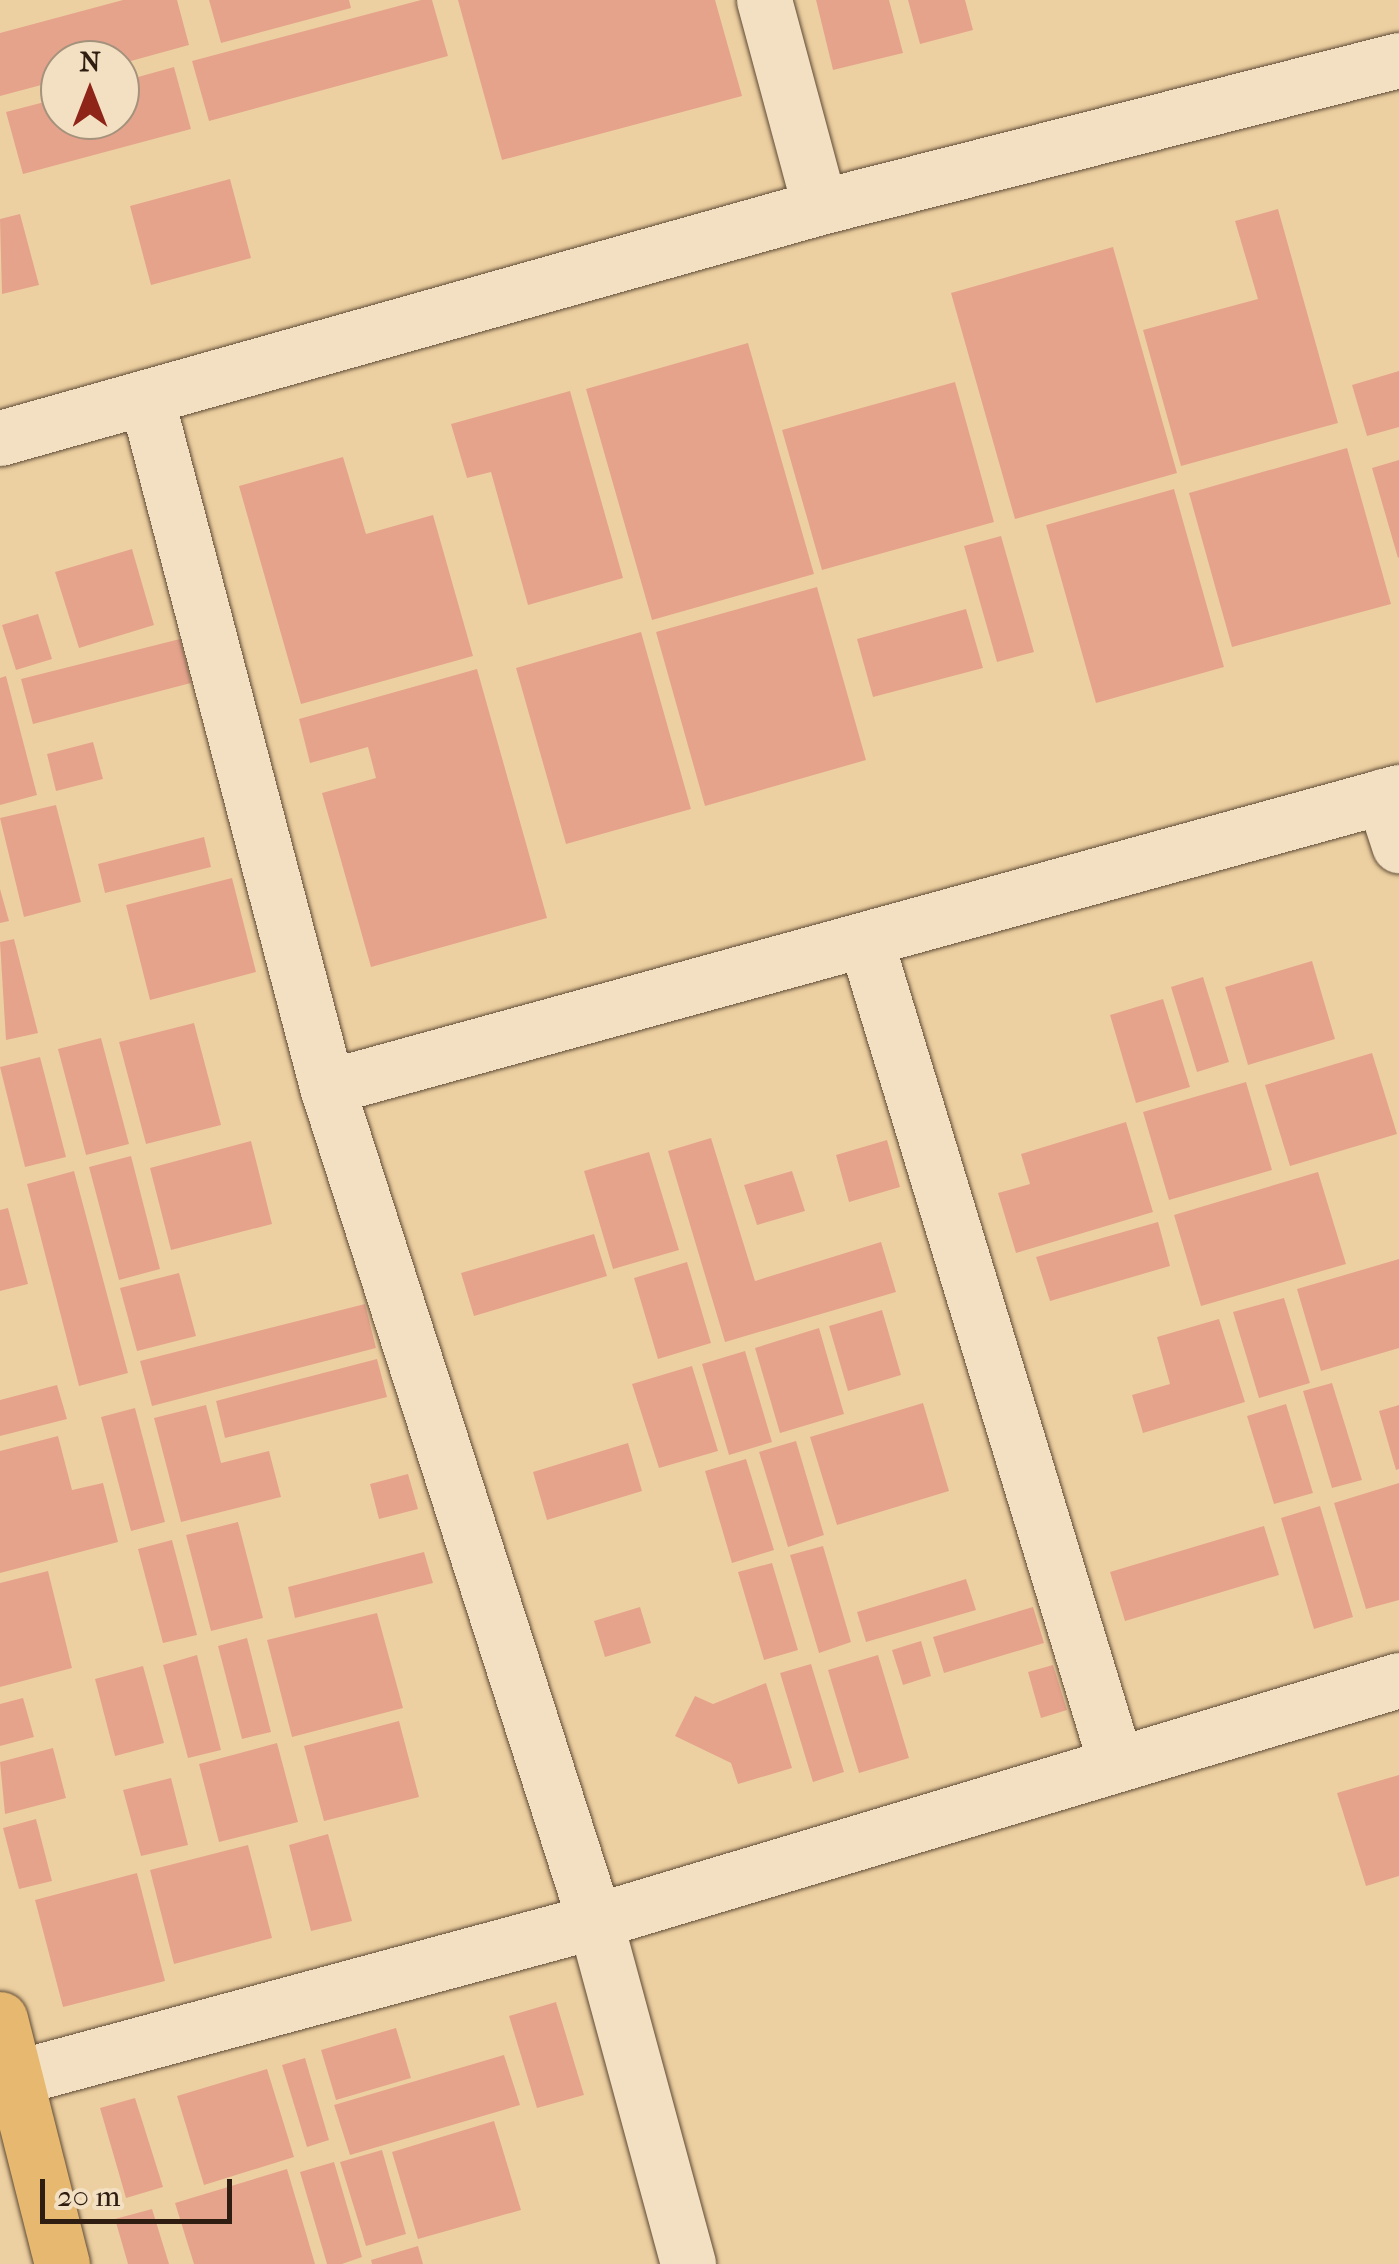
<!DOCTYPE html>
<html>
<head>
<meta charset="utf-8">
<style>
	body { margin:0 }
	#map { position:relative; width:1399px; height:2264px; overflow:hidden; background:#edd0a1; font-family:"IM FELL French Canon",serif }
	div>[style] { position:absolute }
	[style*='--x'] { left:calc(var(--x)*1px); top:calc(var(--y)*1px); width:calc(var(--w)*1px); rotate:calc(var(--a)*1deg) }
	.building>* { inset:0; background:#e5a38c }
	.roads { filter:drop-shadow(0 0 2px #5e4a36) drop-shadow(0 0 2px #5e4a36) }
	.minor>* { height:55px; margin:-27.5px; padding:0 27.5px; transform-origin:27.5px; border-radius:27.5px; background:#f3e0c2 }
	.major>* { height:55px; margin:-27.5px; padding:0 27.5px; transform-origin:27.5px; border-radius:27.5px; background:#e6b870 }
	span { translate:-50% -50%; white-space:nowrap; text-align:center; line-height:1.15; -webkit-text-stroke:10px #f3e0c2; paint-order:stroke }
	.north { position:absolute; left:40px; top:40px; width:100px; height:100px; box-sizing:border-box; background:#f3e0c2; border:2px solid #a5927c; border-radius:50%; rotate:0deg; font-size:28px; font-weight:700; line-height:40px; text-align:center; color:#2f1d12 }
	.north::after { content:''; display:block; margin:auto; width:35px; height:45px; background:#8f2418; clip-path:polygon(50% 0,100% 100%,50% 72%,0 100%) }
	.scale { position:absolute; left:40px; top:2179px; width:192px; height:45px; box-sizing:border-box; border:5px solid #2f1d12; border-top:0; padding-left:12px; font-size:30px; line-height:35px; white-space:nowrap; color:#2f1d12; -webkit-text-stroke:8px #f3e0c2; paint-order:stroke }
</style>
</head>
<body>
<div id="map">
	<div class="building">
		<div style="clip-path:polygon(123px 0,177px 0,189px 45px,120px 64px,60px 60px,60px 80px,0 96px,0 33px)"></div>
		<div style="clip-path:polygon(209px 0,349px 0,351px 8px,221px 43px)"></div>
		<div style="clip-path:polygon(421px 0,432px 0,448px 56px,209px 121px,192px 61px)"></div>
		<div style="clip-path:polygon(458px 0,715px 0,742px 96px,502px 160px)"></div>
		<div style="clip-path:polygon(816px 0,889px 0,903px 53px,833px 70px)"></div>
		<div style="clip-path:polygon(908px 0,965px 0,973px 30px,920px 44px)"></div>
		<div style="clip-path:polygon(174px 67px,191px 129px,23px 174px,6px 112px,60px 98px,60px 120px,120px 120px,120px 82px)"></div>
		<div style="clip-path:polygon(230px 179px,251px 258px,151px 285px,130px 206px)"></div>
		<div style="clip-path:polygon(1278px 209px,1338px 423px,1181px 466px,1143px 330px,1258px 299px,1235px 221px)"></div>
		<div style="clip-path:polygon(20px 214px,39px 285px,2px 294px,0 219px)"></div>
		<div style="clip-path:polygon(1113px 247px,1177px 473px,1015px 519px,951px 293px)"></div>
		<div style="clip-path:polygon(748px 343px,814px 574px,652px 620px,586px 389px)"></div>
		<div style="clip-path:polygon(1399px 371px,1399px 427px,1367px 436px,1352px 385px)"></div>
		<div style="clip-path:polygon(955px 382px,994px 522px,822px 570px,782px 430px)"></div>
		<div style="clip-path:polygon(570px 391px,623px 578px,528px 605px,491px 472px,467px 478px,451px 424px)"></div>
		<div style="clip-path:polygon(1347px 448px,1391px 604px,1232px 647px,1189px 493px)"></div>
		<div style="clip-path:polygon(343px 457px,366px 534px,433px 515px,473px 656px,301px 704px,239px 486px)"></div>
		<div style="clip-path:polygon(1399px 460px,1399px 557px,1398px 558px,1372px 468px)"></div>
		<div style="clip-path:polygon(1174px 489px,1224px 667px,1096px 703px,1046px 525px)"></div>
		<div style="clip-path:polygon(1001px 536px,1034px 652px,997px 662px,964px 546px)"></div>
		<div style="clip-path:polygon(132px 549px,154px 625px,79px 648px,55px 572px)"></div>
		<div style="clip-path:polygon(817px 587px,866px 760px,705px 806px,656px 632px)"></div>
		<div style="clip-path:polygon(966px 609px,983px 668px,873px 697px,857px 639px)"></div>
		<div style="clip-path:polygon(38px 614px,52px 659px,16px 670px,2px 625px)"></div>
		<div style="clip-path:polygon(641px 632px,691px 809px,566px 844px,516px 668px)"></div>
		<div style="clip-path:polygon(180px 639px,191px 683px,33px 724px,21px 679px)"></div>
		<div style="clip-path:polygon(477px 669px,547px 918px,371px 967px,322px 793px,376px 778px,368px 747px,310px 763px,299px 719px)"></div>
		<div style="clip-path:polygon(6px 676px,37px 795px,0 805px,0 678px)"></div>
		<div style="clip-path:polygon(93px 742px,103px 779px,56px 791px,47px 754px)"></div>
		<div style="clip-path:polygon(56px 805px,81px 902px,24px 917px,0 818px)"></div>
		<div style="clip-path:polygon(204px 837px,211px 867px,105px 893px,98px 864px)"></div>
		<div style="clip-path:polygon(232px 878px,256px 972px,150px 1000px,126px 905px)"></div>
		<div style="clip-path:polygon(0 889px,9px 921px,0 923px)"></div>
		<div style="clip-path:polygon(14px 939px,38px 1033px,6px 1040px,0 942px)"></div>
		<div style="clip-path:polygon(1312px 961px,1335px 1039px,1248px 1065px,1225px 987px)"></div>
		<div style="clip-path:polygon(1203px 977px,1229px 1062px,1197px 1072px,1171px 987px)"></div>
		<div style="clip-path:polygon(1163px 999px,1190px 1087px,1136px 1103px,1110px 1015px)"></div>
		<div style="clip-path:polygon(194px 1023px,221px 1125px,146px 1144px,119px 1042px)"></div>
		<div style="clip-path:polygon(101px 1038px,129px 1144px,86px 1155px,58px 1049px)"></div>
		<div style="clip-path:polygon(1372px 1053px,1397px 1134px,1290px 1166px,1265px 1085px)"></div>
		<div style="clip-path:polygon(40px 1057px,66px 1157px,25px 1167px,0 1067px)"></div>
		<div style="clip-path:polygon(1246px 1082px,1272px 1170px,1169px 1200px,1143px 1112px)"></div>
		<div style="clip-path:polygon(1126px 1122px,1153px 1212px,1016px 1253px,998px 1193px,1030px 1184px,1021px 1154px)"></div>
		<div style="clip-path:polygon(711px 1138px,755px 1281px,881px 1242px,896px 1292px,725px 1342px,668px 1151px)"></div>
		<div style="clip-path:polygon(887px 1140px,900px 1187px,849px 1202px,836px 1155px)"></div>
		<div style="clip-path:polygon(251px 1141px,272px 1224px,171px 1250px,150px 1168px)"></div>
		<div style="clip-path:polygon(649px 1152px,679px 1250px,613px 1269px,584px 1171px)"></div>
		<div style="clip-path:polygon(131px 1156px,160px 1269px,119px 1280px,89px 1167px)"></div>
		<div style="clip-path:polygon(74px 1171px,128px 1373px,79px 1386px,27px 1184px)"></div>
		<div style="clip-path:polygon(792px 1171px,805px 1211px,757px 1225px,744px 1185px)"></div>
		<div style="clip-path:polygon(1318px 1172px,1346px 1264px,1201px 1306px,1174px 1215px)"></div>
		<div style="clip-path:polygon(8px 1208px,28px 1284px,0 1291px,0 1210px)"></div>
		<div style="clip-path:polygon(1158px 1222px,1170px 1266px,1050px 1301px,1036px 1257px)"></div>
		<div style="clip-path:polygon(594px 1234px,607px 1276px,474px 1316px,461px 1273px)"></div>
		<div style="clip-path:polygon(1399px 1259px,1399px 1348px,1321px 1371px,1297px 1289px)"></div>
		<div style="clip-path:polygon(687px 1262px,711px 1343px,658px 1359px,634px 1278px)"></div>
		<div style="clip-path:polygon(179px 1273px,196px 1336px,137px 1351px,120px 1288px)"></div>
		<div style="clip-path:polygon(1284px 1298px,1310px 1383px,1259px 1398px,1233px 1312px)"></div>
		<div style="clip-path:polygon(365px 1304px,376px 1348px,152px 1406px,140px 1361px)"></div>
		<div style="clip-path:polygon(882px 1310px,901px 1375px,848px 1391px,829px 1326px)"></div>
		<div style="clip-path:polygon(1219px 1319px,1245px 1402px,1143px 1433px,1132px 1395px,1170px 1384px,1157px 1337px)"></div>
		<div style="clip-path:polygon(819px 1328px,844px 1414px,780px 1433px,755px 1348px)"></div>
		<div style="clip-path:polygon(745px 1351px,772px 1442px,729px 1455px,702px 1364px)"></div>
		<div style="clip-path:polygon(377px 1359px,387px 1397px,225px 1438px,216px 1401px)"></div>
		<div style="clip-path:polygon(692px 1366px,718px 1451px,659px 1468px,632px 1384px)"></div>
		<div style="clip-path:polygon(1332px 1383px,1362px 1480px,1332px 1488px,1303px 1391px)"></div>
		<div style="clip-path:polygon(57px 1385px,67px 1419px,0 1436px,0 1400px)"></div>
		<div style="clip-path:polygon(923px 1403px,949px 1491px,837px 1525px,810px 1437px)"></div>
		<div style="clip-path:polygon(1286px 1404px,1313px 1493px,1274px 1504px,1247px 1416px)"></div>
		<div style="clip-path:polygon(206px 1405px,221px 1463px,269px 1451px,281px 1497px,181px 1522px,154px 1418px)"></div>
		<div style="clip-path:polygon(1399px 1405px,1399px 1469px,1396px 1470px,1379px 1411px)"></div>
		<div style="clip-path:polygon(135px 1408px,165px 1522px,131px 1531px,101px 1417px)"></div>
		<div style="clip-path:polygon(58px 1436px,72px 1490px,103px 1483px,118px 1542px,0 1573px,0 1451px)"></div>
		<div style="clip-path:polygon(796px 1441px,824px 1535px,788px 1547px,759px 1452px)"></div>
		<div style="clip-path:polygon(628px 1443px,642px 1491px,547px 1520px,533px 1472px)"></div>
		<div style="clip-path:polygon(746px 1459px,774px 1550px,732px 1563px,705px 1471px)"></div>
		<div style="clip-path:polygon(408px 1474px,418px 1509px,379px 1519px,370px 1484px)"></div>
		<div style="clip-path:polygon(1399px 1483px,1399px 1600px,1366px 1609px,1334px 1503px)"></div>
		<div style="clip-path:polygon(1320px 1506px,1353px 1617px,1314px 1629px,1281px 1518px)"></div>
		<div style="clip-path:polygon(238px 1522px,263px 1618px,211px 1631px,186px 1535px)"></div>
		<div style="clip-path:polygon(1264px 1526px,1279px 1575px,1125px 1621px,1110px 1572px)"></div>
		<div style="clip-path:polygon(172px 1540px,197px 1635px,163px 1643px,138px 1549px)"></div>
		<div style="clip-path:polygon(823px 1546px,851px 1642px,819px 1653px,790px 1555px)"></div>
		<div style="clip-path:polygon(424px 1552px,433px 1583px,295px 1618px,288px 1587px)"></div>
		<div style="clip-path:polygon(772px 1563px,798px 1650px,764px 1660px,738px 1572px)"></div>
		<div style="clip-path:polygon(48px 1571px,72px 1668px,0 1687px,0 1583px)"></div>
		<div style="clip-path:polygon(966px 1579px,976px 1610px,866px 1642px,857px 1612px)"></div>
		<div style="clip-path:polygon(640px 1607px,651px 1643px,605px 1657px,594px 1621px)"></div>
		<div style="clip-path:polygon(1033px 1607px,1044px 1643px,944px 1673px,933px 1637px)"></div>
		<div style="clip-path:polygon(377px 1613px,403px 1708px,292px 1737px,267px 1640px)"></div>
		<div style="clip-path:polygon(247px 1638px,271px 1732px,242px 1739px,218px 1646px)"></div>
		<div style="clip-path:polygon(921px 1641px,931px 1676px,903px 1685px,892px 1650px)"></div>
		<div style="clip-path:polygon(197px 1655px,221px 1750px,188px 1758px,163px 1665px)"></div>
		<div style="clip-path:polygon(878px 1655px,909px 1758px,859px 1773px,828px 1670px)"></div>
		<div style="clip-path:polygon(811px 1664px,844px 1772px,813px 1782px,780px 1673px)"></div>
		<div style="clip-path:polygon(1053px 1665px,1067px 1710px,1041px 1718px,1028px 1672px)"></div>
		<div style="clip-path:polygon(143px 1666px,164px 1743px,115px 1756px,95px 1679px)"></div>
		<div style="clip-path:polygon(766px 1683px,792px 1768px,738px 1784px,731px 1763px,675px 1736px,695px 1696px,713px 1704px)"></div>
		<div style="clip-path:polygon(23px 1698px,34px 1737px,0 1746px,0 1704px)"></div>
		<div style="clip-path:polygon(399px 1721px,419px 1797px,324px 1821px,304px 1746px)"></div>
		<div style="clip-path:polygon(277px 1743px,298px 1822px,219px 1842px,199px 1764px)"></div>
		<div style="clip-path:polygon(53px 1748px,66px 1798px,5px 1814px,0 1762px)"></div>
		<div style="clip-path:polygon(1399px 1775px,1399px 1876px,1366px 1886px,1337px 1793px)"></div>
		<div style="clip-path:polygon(171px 1778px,188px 1845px,141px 1856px,123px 1790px)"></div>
		<div style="clip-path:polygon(36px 1819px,52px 1881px,19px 1889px,3px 1828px)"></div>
		<div style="clip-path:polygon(328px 1834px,352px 1921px,311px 1931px,289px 1845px)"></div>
		<div style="clip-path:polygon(248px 1845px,272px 1938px,174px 1964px,150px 1870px)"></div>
		<div style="clip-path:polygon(137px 1873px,165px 1981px,63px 2007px,35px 1900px)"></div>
		<div style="clip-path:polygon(556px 2002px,584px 2095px,537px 2108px,509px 2016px)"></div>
		<div style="clip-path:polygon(396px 2028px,411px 2078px,336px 2100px,321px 2050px)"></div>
		<div style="clip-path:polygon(504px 2055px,520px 2105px,350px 2155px,334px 2105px)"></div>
		<div style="clip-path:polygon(305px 2058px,329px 2140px,307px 2147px,282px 2065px)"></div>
		<div style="clip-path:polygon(267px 2069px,294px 2157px,204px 2185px,177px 2096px)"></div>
		<div style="clip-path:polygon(135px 2098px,163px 2187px,126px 2198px,100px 2108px)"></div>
		<div style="clip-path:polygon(494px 2121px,521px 2210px,418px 2239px,392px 2152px)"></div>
		<div style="clip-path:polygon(382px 2150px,406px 2234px,366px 2246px,340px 2162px)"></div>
		<div style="clip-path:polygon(334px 2162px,362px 2257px,342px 2264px,327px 2264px,300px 2172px)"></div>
		<div style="clip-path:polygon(287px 2169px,315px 2264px,194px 2264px,175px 2203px)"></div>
		<div style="clip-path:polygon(152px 2209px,169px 2264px,128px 2264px,115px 2219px)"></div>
		<div style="clip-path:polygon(418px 2246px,423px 2264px,372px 2264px,371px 2260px)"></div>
	</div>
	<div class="roads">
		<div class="minor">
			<div style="--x:764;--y:0;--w:214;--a:74.9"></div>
			<div style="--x:146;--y:397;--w:713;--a:75.3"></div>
			<div style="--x:327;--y:1087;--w:876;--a:72.19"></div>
			<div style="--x:595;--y:1921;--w:355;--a:74.8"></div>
			<div style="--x:0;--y:438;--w:852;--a:-15.73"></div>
			<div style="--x:820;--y:207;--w:597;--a:-14.25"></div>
			<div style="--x:1383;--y:796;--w:52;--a:71.9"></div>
			<div style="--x:865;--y:939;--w:859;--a:73.08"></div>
			<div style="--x:327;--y:1087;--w:1112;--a:-15.39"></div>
			<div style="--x:0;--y:2082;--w:616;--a:-15.14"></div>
			<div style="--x:595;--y:1921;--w:839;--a:-16.69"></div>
		</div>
		<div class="major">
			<div style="--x:0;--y:2019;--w:253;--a:75.8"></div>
		</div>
	</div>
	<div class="north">N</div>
	<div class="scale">20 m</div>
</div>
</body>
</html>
